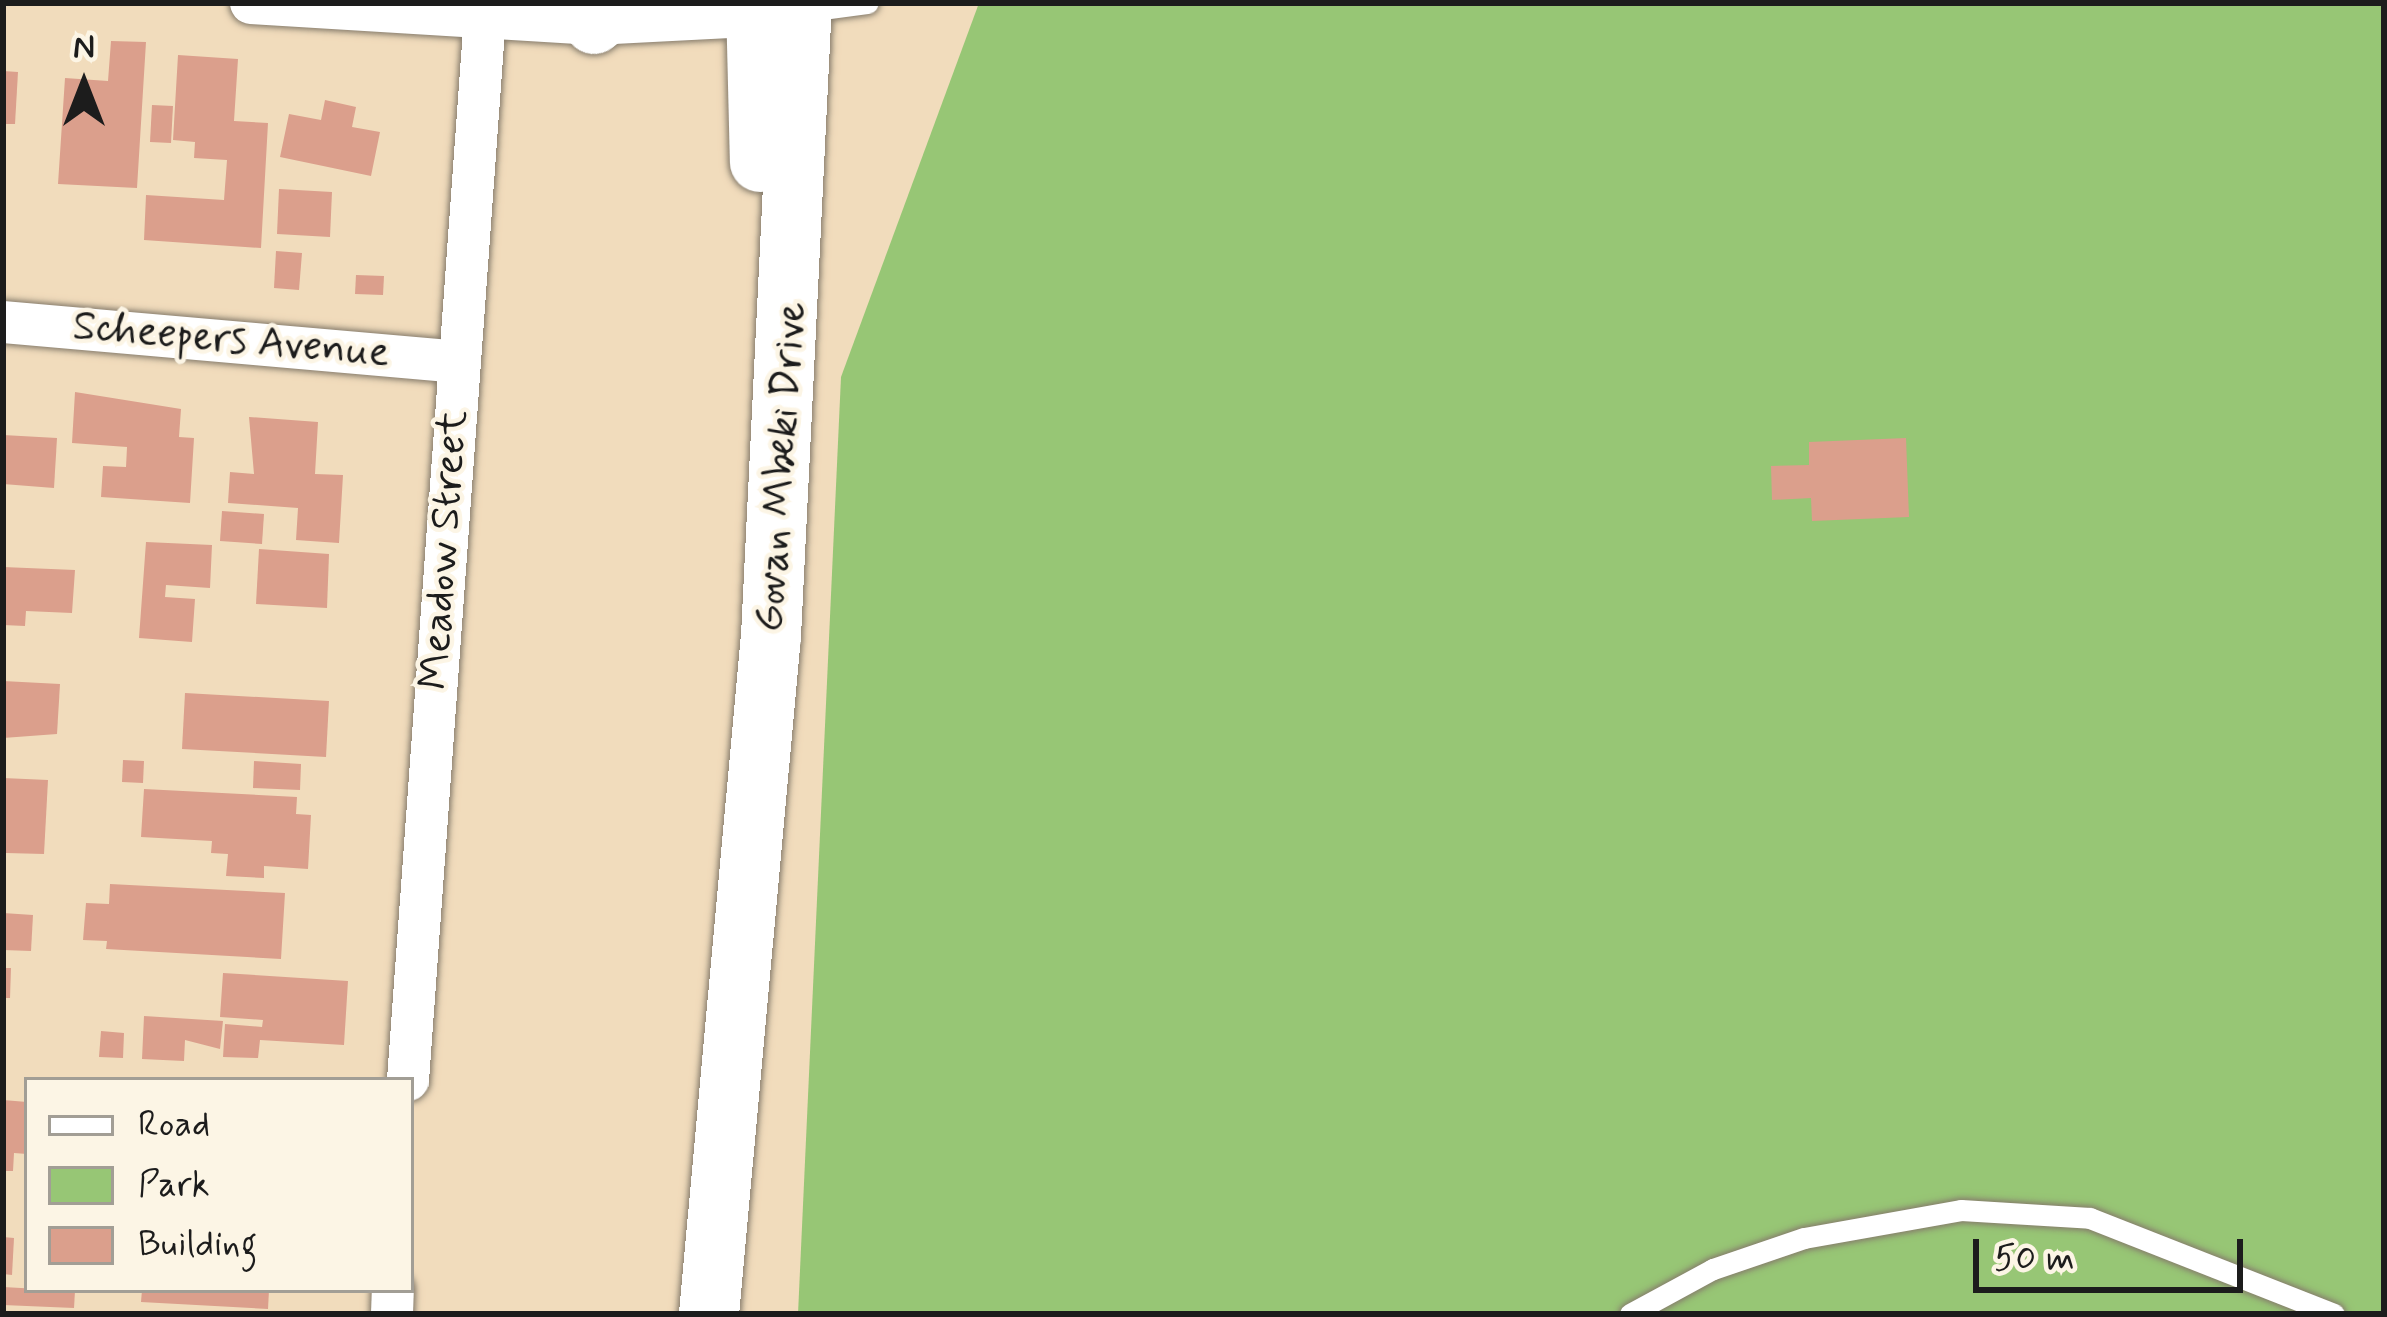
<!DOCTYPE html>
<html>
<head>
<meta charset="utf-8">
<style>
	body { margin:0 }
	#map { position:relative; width:2387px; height:1317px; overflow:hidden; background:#f1dcbc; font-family:Mynerve,sans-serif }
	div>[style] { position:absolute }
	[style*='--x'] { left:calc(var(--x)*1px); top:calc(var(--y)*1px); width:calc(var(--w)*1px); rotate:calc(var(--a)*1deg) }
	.green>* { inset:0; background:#97c675 }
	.building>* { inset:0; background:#db9f8c }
	.roads { filter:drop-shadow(0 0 3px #867c6c) drop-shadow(0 0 3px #867c6c) }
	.lane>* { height:21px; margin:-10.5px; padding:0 10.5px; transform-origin:10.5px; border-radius:10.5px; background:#fff }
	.street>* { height:42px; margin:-21px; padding:0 21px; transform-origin:21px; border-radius:21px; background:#fff }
	.secondary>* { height:60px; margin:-30px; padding:0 30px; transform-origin:30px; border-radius:30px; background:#fff }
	span { translate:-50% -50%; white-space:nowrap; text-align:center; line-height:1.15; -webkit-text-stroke:9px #fcf5e5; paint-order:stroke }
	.street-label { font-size:42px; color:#1c1c1c }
	.frame { position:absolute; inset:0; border:6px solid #1c1c1c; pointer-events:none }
	.legend { position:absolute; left:24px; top:1077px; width:390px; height:216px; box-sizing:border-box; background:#fcf5e5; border:3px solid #a29e95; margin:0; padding:15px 21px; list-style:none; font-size:36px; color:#1c1c1c }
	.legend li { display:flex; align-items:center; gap:24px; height:60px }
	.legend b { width:60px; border:3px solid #a29e95 }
	.north { position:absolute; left:24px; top:24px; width:120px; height:120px; -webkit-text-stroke:9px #fcf5e5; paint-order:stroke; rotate:0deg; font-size:33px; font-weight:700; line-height:48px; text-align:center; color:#1c1c1c }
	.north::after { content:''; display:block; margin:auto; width:42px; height:54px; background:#1c1c1c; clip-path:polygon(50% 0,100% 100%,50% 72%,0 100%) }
	.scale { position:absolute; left:1973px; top:1239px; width:270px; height:54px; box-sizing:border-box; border:6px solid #1c1c1c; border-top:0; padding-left:15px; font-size:36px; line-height:42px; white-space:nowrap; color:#1c1c1c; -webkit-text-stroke:9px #fcf5e5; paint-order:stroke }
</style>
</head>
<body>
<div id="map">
	<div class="green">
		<div style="clip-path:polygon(979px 3px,2384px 3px,2384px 1314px,798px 1314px,841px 377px)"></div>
	</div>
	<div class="building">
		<div style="clip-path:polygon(111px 41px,146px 42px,137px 188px,58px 184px,65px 78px,108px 81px)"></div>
		<div style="clip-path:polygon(178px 55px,238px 59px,234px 121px,268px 123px,261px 248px,144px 240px,146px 195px,224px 200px,227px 160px,194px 158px,195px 142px,173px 140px)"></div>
		<div style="clip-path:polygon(3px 71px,18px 72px,15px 124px,3px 124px)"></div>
		<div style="clip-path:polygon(325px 100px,356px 107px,352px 127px,380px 132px,371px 176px,280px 157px,289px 114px,321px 120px)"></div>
		<div style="clip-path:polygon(152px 105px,173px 106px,171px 143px,150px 142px)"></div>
		<div style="clip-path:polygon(279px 189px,332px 192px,330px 237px,277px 234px)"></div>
		<div style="clip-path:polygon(276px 251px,302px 253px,299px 290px,274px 288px)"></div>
		<div style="clip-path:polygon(356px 275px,384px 276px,383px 295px,355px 294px)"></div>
		<div style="clip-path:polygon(75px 392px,181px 409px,179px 437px,194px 438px,190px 503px,101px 497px,103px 466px,126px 467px,127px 447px,72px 443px)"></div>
		<div style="clip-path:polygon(249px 417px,318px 422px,315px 474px,343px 475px,339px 543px,296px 540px,298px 508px,228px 503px,230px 472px,254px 474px)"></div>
		<div style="clip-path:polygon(3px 435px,57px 438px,54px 488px,3px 484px)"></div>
		<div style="clip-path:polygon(1906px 438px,1909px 517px,1812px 521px,1811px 498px,1772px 500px,1771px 466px,1809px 465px,1809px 442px)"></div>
		<div style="clip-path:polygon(222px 511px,264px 514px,262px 544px,220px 541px)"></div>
		<div style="clip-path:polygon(146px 542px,212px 545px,210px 588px,166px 585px,165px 597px,195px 599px,192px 642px,139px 638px)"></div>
		<div style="clip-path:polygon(259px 549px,329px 554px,327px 608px,256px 604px)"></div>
		<div style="clip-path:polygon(3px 567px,75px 570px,72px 613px,26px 611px,25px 626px,3px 625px)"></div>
		<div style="clip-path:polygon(3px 681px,60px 684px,57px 734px,3px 738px)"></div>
		<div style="clip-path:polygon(185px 693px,329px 701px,326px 757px,182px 749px)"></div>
		<div style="clip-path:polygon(123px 760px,144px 761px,143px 783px,122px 782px)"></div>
		<div style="clip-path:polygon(254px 761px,301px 764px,300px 790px,253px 788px)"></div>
		<div style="clip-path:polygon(3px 778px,48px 780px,44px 854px,6px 853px)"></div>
		<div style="clip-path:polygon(144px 789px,297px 797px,296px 814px,311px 815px,308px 869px,264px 866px,264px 878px,226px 876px,228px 854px,211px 853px,212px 841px,141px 837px)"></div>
		<div style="clip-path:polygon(110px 884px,285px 893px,281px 959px,106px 949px,107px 941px,83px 940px,86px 903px,109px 904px)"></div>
		<div style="clip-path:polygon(3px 913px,33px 915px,31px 951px,3px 950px)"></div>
		<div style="clip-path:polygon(3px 968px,11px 968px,10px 998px,3px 998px)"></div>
		<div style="clip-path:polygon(223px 973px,348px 981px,344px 1045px,260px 1040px,258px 1058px,223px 1057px,225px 1024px,262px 1027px,263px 1020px,220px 1017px)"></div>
		<div style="clip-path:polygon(144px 1016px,223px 1021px,220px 1049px,185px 1040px,184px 1061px,142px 1059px)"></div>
		<div style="clip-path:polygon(101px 1031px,124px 1033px,123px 1058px,99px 1057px)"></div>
		<div style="clip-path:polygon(3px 1100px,27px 1102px,27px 1154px,14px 1153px,13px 1171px,3px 1171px)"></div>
		<div style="clip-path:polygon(3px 1237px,14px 1238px,12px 1275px,3px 1274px)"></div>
		<div style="clip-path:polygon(3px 1287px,75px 1291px,74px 1308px,3px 1305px)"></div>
		<div style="clip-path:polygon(142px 1290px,269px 1290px,268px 1309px,141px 1302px)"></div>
	</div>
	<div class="roads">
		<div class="lane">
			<div style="--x:808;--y:11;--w:60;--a:-7.7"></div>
			<div style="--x:1630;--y:1314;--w:94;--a:-28.5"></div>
			<div style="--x:1713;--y:1269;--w:96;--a:-18.8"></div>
			<div style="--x:1804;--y:1238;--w:159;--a:-10.1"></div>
			<div style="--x:1961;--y:1210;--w:129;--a:3.5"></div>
			<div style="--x:2090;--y:1218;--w:262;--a:21.5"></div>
		</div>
		<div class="street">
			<div style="--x:251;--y:3;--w:344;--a:3.5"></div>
			<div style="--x:594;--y:24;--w:189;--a:-3"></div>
			<div style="--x:3;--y:322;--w:458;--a:5"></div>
			<div style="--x:408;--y:1080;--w:1080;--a:-85.86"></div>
			<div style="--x:392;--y:1314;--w:24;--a:-88"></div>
		</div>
		<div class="secondary">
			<div style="--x:756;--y:3;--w:159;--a:88.6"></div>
			<div style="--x:594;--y:24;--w:33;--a:-39"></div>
			<div style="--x:709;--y:1314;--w:681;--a:-84.78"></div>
			<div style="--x:771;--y:636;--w:634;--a:-87.2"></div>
		</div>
	</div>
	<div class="street-label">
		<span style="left:231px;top:341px;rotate:5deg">Scheepers Avenue</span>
		<span style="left:782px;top:467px;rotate:-86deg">Govan Mbeki Drive</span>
		<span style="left:445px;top:550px;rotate:-86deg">Meadow Street</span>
	</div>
	<div class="frame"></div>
	<ul class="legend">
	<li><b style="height:15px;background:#fff"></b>Road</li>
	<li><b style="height:33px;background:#97c675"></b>Park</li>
	<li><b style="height:33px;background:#db9f8c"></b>Building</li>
	</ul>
	<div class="north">N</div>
	<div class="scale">50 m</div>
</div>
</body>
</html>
